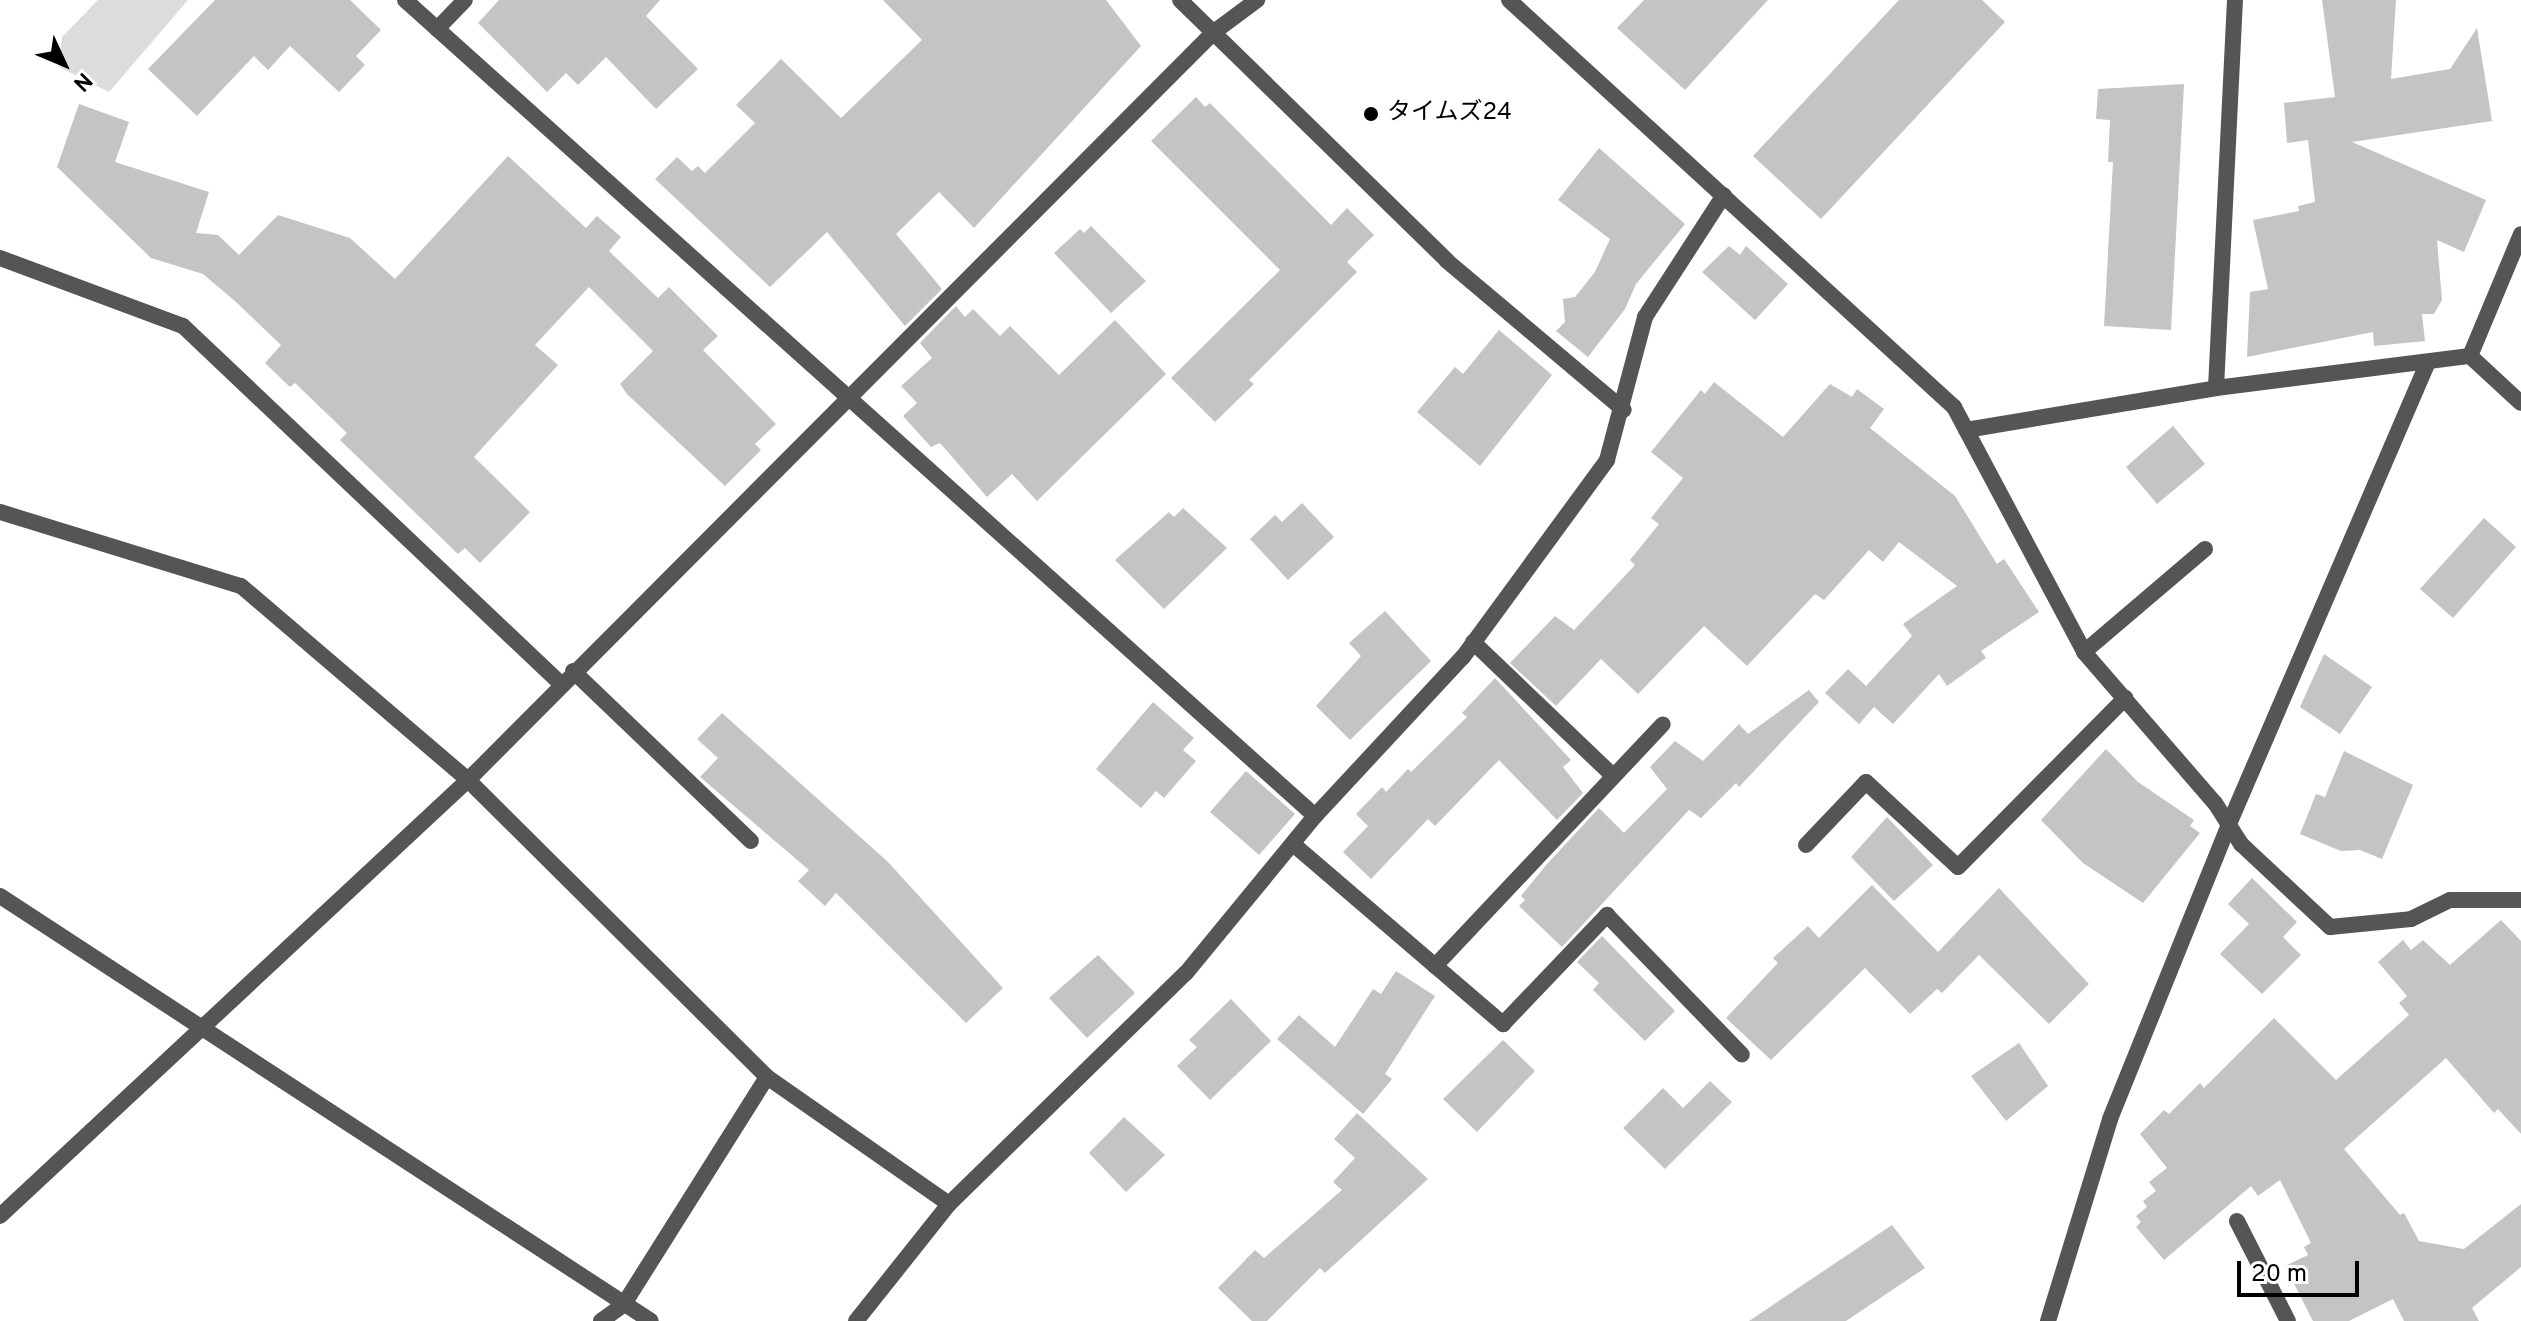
<!DOCTYPE html>
<html>
<head>
<meta charset="utf-8">
<style>
	body { margin:0 }
	#map { position:relative; width:2521px; height:1321px; overflow:hidden; background:#fff; font-family:Overpass,"Noto Sans JP",sans-serif }
	div>[style] { position:absolute }
	[style*='--x'] { left:calc(var(--x)*1px); top:calc(var(--y)*1px); width:calc(var(--w)*1px); rotate:calc(var(--a)*1deg) }
	.green>* { inset:0; background:#dcdcdc }
	.building>* { inset:0; background:#c4c4c4 }
	.street>* { height:16px; margin:-8px; padding:0 8px; transform-origin:8px; border-radius:8px; background:#555 }
	.dots>* { width:22px; height:22px; translate:-50% -50%; box-sizing:border-box; border:4px solid #fff; border-radius:50% }
	span { translate:-50% -50%; white-space:nowrap; text-align:center; line-height:1.15; -webkit-text-stroke:7px #fff; paint-order:stroke }
	.poi-label { font-size:24px; color:#000 }
	.left { translate:0 -50%; text-align:left }
	.north { position:absolute; left:24px; top:24px; width:80px; height:80px; -webkit-text-stroke:6px #fff; paint-order:stroke; rotate:134deg; font-size:22px; font-weight:700; line-height:32px; text-align:center; color:#000 }
	.north::after { content:''; display:block; margin:auto; width:28px; height:36px; background:#000; clip-path:polygon(50% 0,100% 100%,50% 72%,0 100%) }
	.scale { position:absolute; left:2237px; top:1261px; width:122px; height:36px; box-sizing:border-box; border:4px solid #000; border-top:0; padding-left:10px; font-size:24px; line-height:28px; white-space:nowrap; color:#000; -webkit-text-stroke:6px #fff; paint-order:stroke }
</style>
</head>
<body>
<div id="map">
	<div class="green">
		<div style="clip-path:polygon(98px 0,188px 0,109px 92px,59px 67px,62px 37px)"></div>
	</div>
	<div class="building">
		<div style="clip-path:polygon(215px 0,350px 0,381px 30px,356px 56px,365px 65px,339px 92px,290px 46px,268px 70px,254px 56px,197px 116px,148px 69px)"></div>
		<div style="clip-path:polygon(499px 0,660px 0,646px 16px,698px 69px,656px 109px,606px 57px,578px 85px,566px 73px,547px 92px,478px 23px)"></div>
		<div style="clip-path:polygon(883px 0,1106px 0,1141px 46px,974px 228px,939px 192px,896px 234px,942px 289px,905px 326px,827px 232px,770px 287px,655px 179px,677px 157px,692px 171px,698px 166px,705px 173px,755px 123px,736px 105px,781px 59px,841px 118px,922px 40px)"></div>
		<div style="clip-path:polygon(1644px 0,1768px 0,1685px 90px,1617px 28px)"></div>
		<div style="clip-path:polygon(1899px 0,1982px 0,2005px 22px,1821px 219px,1753px 156px)"></div>
		<div style="clip-path:polygon(2322px 0,2396px 0,2391px 79px,2450px 69px,2477px 28px,2492px 121px,2352px 142px,2486px 200px,2464px 252px,2437px 240px,2442px 300px,2434px 314px,2422px 314px,2425px 341px,2374px 346px,2373px 332px,2247px 357px,2250px 292px,2268px 289px,2253px 220px,2299px 211px,2298px 206px,2315px 202px,2308px 140px,2287px 143px,2284px 103px,2335px 97px)"></div>
		<div style="clip-path:polygon(2184px 84px,2171px 330px,2104px 326px,2113px 162px,2108px 162px,2110px 120px,2096px 119px,2098px 89px)"></div>
		<div style="clip-path:polygon(1196px 97px,1205px 107px,1210px 103px,1331px 225px,1347px 208px,1374px 235px,1347px 262px,1357px 272px,1249px 380px,1254px 384px,1215px 422px,1171px 378px,1280px 270px,1151px 141px)"></div>
		<div style="clip-path:polygon(79px 104px,129px 122px,115px 162px,209px 192px,196px 233px,218px 235px,239px 255px,278px 215px,350px 238px,395px 279px,508px 156px,586px 228px,597px 216px,621px 237px,609px 251px,658px 298px,669px 287px,718px 336px,703px 350px,776px 424px,755px 444px,761px 450px,725px 486px,627px 394px,620px 384px,653px 351px,589px 287px,535px 345px,558px 365px,474px 457px,530px 512px,480px 563px,465px 548px,458px 554px,340px 440px,347px 433px,295px 383px,290px 387px,265px 363px,281px 345px,236px 302px,203px 274px,151px 258px,57px 167px)"></div>
		<div style="clip-path:polygon(1599px 148px,1685px 224px,1636px 284px,1625px 309px,1588px 357px,1556px 331px,1565px 322px,1563px 299px,1575px 297px,1595px 272px,1610px 239px,1558px 200px)"></div>
		<div style="clip-path:polygon(1091px 226px,1146px 281px,1111px 313px,1054px 253px,1080px 229px,1084px 233px)"></div>
		<div style="clip-path:polygon(1729px 246px,1740px 255px,1746px 246px,1788px 284px,1755px 320px,1702px 272px)"></div>
		<div style="clip-path:polygon(956px 306px,965px 317px,973px 309px,1000px 336px,1010px 326px,1059px 375px,1115px 320px,1166px 374px,1037px 501px,1012px 474px,987px 497px,940px 443px,931px 447px,903px 416px,917px 403px,901px 386px,932px 358px,920px 343px)"></div>
		<div style="clip-path:polygon(1499px 330px,1552px 375px,1480px 466px,1417px 412px,1455px 367px,1463px 374px)"></div>
		<div style="clip-path:polygon(1714px 382px,1783px 437px,1830px 384px,1852px 397px,1857px 389px,1884px 409px,1870px 428px,1955px 496px,1997px 564px,2004px 559px,2039px 612px,1981px 651px,1986px 658px,1947px 686px,1939px 674px,1893px 724px,1874px 707px,1859px 724px,1825px 693px,1848px 669px,1866px 686px,1912px 636px,1903px 624px,1957px 586px,1899px 542px,1883px 562px,1869px 550px,1824px 600px,1815px 594px,1747px 666px,1704px 626px,1638px 694px,1601px 659px,1556px 706px,1510px 663px,1555px 616px,1574px 630px,1635px 565px,1630px 560px,1659px 524px,1651px 518px,1683px 478px,1651px 452px,1701px 390px,1705px 394px)"></div>
		<div style="clip-path:polygon(2173px 426px,2205px 464px,2157px 504px,2126px 467px)"></div>
		<div style="clip-path:polygon(1302px 503px,1334px 537px,1288px 580px,1250px 539px,1275px 515px,1282px 522px)"></div>
		<div style="clip-path:polygon(1183px 508px,1227px 548px,1164px 609px,1115px 560px,1169px 512px,1174px 517px)"></div>
		<div style="clip-path:polygon(2484px 518px,2516px 547px,2453px 618px,2420px 589px)"></div>
		<div style="clip-path:polygon(1385px 611px,1431px 661px,1350px 740px,1316px 706px,1361px 656px,1349px 643px)"></div>
		<div style="clip-path:polygon(2324px 654px,2372px 687px,2340px 734px,2300px 707px)"></div>
		<div style="clip-path:polygon(1495px 678px,1571px 760px,1563px 767px,1583px 793px,1557px 820px,1499px 760px,1435px 826px,1428px 819px,1371px 879px,1343px 852px,1368px 826px,1356px 814px,1382px 787px,1386px 792px,1408px 769px,1411px 772px,1467px 717px,1462px 713px)"></div>
		<div style="clip-path:polygon(1809px 690px,1819px 702px,1739px 787px,1736px 783px,1701px 818px,1689px 810px,1562px 947px,1519px 906px,1525px 900px,1521px 896px,1547px 864px,1599px 808px,1624px 833px,1667px 789px,1650px 767px,1675px 741px,1703px 761px,1739px 724px,1748px 734px)"></div>
		<div style="clip-path:polygon(1153px 702px,1194px 738px,1183px 750px,1196px 761px,1164px 798px,1156px 791px,1141px 808px,1096px 769px)"></div>
		<div style="clip-path:polygon(722px 713px,888px 862px,1003px 988px,966px 1023px,836px 893px,825px 906px,798px 881px,809px 870px,700px 777px,718px 758px,697px 739px)"></div>
		<div style="clip-path:polygon(2106px 749px,2138px 782px,2194px 820px,2190px 826px,2200px 833px,2143px 903px,2083px 863px,2041px 820px)"></div>
		<div style="clip-path:polygon(2344px 751px,2413px 785px,2382px 859px,2360px 850px,2341px 851px,2300px 834px,2316px 794px,2325px 797px)"></div>
		<div style="clip-path:polygon(1246px 771px,1295px 814px,1259px 855px,1210px 812px)"></div>
		<div style="clip-path:polygon(1887px 817px,1933px 865px,1894px 901px,1851px 857px)"></div>
		<div style="clip-path:polygon(2252px 878px,2297px 922px,2283px 937px,2301px 955px,2262px 994px,2220px 954px,2249px 924px,2228px 904px)"></div>
		<div style="clip-path:polygon(1872px 885px,1938px 952px,1999px 888px,2089px 984px,2049px 1024px,1979px 955px,1942px 993px,1937px 989px,1910px 1014px,1865px 968px,1771px 1060px,1726px 1018px,1778px 963px,1773px 958px,1808px 926px,1819px 938px)"></div>
		<div style="clip-path:polygon(2501px 920px,2521px 941px,2521px 1134px,2498px 1109px,2494px 1113px,2446px 1058px,2344px 1149px,2400px 1215px,2404px 1213px,2419px 1241px,2464px 1249px,2521px 1204px,2521px 1267px,2472px 1308px,2479px 1321px,2404px 1321px,2393px 1299px,2349px 1321px,2313px 1321px,2285px 1266px,2308px 1255px,2304px 1247px,2311px 1243px,2280px 1180px,2258px 1196px,2251px 1186px,2164px 1260px,2136px 1227px,2141px 1222px,2136px 1216px,2147px 1207px,2143px 1201px,2156px 1191px,2149px 1182px,2167px 1168px,2140px 1134px,2164px 1110px,2169px 1114px,2200px 1083px,2204px 1088px,2274px 1018px,2336px 1080px,2409px 1015px,2399px 1003px,2407px 996px,2378px 962px,2403px 940px,2411px 950px,2423px 940px,2450px 965px)"></div>
		<div style="clip-path:polygon(1602px 936px,1675px 1011px,1645px 1041px,1593px 990px,1599px 983px,1577px 962px)"></div>
		<div style="clip-path:polygon(1098px 955px,1135px 993px,1087px 1038px,1049px 998px)"></div>
		<div style="clip-path:polygon(1396px 971px,1435px 996px,1385px 1074px,1392px 1079px,1363px 1114px,1277px 1039px,1299px 1015px,1335px 1047px,1373px 989px,1381px 994px)"></div>
		<div style="clip-path:polygon(1231px 999px,1271px 1041px,1210px 1100px,1177px 1066px,1197px 1047px,1189px 1040px)"></div>
		<div style="clip-path:polygon(1503px 1040px,1535px 1071px,1477px 1132px,1443px 1099px)"></div>
		<div style="clip-path:polygon(2019px 1043px,2048px 1086px,2006px 1121px,1971px 1076px)"></div>
		<div style="clip-path:polygon(1710px 1081px,1732px 1102px,1665px 1169px,1623px 1128px,1663px 1088px,1683px 1108px)"></div>
		<div style="clip-path:polygon(1357px 1113px,1428px 1179px,1325px 1273px,1320px 1268px,1267px 1321px,1252px 1321px,1218px 1288px,1255px 1250px,1264px 1258px,1342px 1190px,1333px 1182px,1355px 1158px,1334px 1139px)"></div>
		<div style="clip-path:polygon(1124px 1117px,1165px 1155px,1126px 1192px,1089px 1153px)"></div>
		<div style="clip-path:polygon(1892px 1225px,1925px 1268px,1846px 1321px,1749px 1321px)"></div>
	</div>
	<div class="street">
		<div style="--x:405;--y:0;--w:1222;--a:41.88"></div>
		<div style="--x:1180;--y:0;--w:373;--a:44.3"></div>
		<div style="--x:1447;--y:261;--w:231;--a:40.1"></div>
		<div style="--x:1509;--y:0;--w:603;--a:42.45"></div>
		<div style="--x:1954;--y:407;--w:277;--a:62"></div>
		<div style="--x:2084;--y:652;--w:200;--a:49.1"></div>
		<div style="--x:2215;--y:803;--w:49;--a:57.6"></div>
		<div style="--x:2241;--y:844;--w:122;--a:43"></div>
		<div style="--x:2330;--y:927;--w:81;--a:-5.6"></div>
		<div style="--x:2411;--y:919;--w:43;--a:-26"></div>
		<div style="--x:2450;--y:900;--w:71;--a:0"></div>
		<div style="--x:437;--y:29;--w:40;--a:-46"></div>
		<div style="--x:0;--y:258;--w:195;--a:20.4"></div>
		<div style="--x:183;--y:326;--w:521;--a:43.44"></div>
		<div style="--x:2470;--y:356;--w:69;--a:42.7"></div>
		<div style="--x:2216;--y:388;--w:388;--a:-87.2"></div>
		<div style="--x:1966;--y:430;--w:254;--a:-9.5"></div>
		<div style="--x:2216;--y:388;--w:256;--a:-7.2"></div>
		<div style="--x:2470;--y:356;--w:132;--a:-67.3"></div>
		<div style="--x:0;--y:512;--w:252;--a:17.1"></div>
		<div style="--x:241;--y:586;--w:299;--a:40.5"></div>
		<div style="--x:468;--y:780;--w:421;--a:44.8"></div>
		<div style="--x:767;--y:1077;--w:222;--a:34.9"></div>
		<div style="--x:1473;--y:642;--w:194;--a:43.7"></div>
		<div style="--x:2084;--y:652;--w:159;--a:-40.4"></div>
		<div style="--x:573;--y:671;--w:246;--a:43.7"></div>
		<div style="--x:1293;--y:844;--w:277;--a:40.6"></div>
		<div style="--x:1503;--y:1024;--w:151;--a:-46.3"></div>
		<div style="--x:1607;--y:915;--w:194;--a:46"></div>
		<div style="--x:1806;--y:845;--w:87;--a:-46.4"></div>
		<div style="--x:1866;--y:782;--w:125;--a:42.7"></div>
		<div style="--x:1958;--y:867;--w:238;--a:-45.3"></div>
		<div style="--x:0;--y:896;--w:777;--a:33.14"></div>
		<div style="--x:1435;--y:966;--w:332;--a:-46.7"></div>
		<div style="--x:0;--y:1216;--w:640;--a:-42.97"></div>
		<div style="--x:468;--y:780;--w:1056;--a:-45.08"></div>
		<div style="--x:1214;--y:32;--w:54;--a:-36.7"></div>
		<div style="--x:2237;--y:1221;--w:112;--a:63"></div>
		<div style="--x:601;--y:1321;--w:29;--a:-36"></div>
		<div style="--x:624;--y:1304;--w:268;--a:-57.8"></div>
		<div style="--x:856;--y:1321;--w:149;--a:-51.5"></div>
		<div style="--x:949;--y:1204;--w:331;--a:-44.3"></div>
		<div style="--x:1186;--y:973;--w:203;--a:-50.6"></div>
		<div style="--x:1315;--y:816;--w:217;--a:-47.1"></div>
		<div style="--x:1463;--y:657;--w:244;--a:-53.8"></div>
		<div style="--x:1607;--y:460;--w:148;--a:-75.1"></div>
		<div style="--x:1645;--y:317;--w:145;--a:-57.1"></div>
		<div style="--x:2048;--y:1321;--w:211;--a:-72.9"></div>
		<div style="--x:2110;--y:1119;--w:318;--a:-68"></div>
		<div style="--x:2229;--y:824;--w:500;--a:-66.7"></div>
	</div>
	<div class="dots">
		<div style="left:1371px;top:114px;background:#000"></div>
	</div>
	<div class="poi-label">
		<span class="left" style="left:1387px;top:114px">タイムズ24</span>
	</div>
	<div class="north">N</div>
	<div class="scale">20 m</div>
</div>
</body>
</html>
